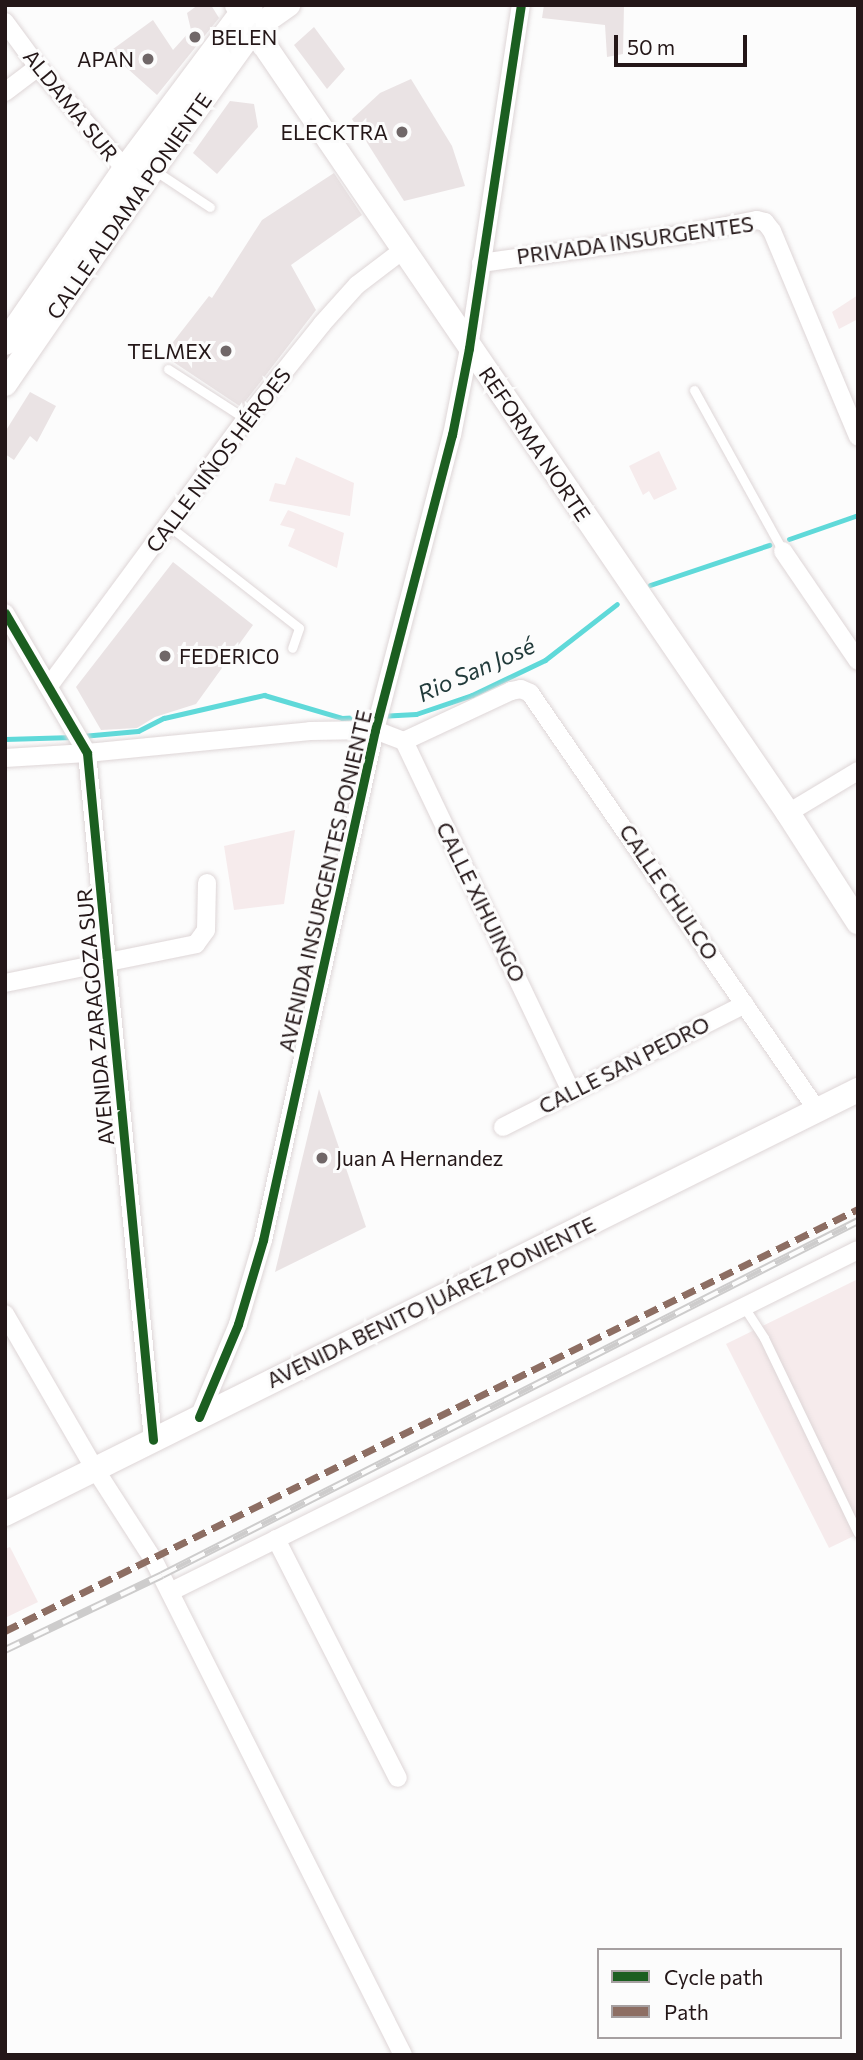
<!DOCTYPE html>
<html>
<head>
<meta charset="utf-8">
<style>
	body { margin:0 }
	#map { position:relative; width:863px; height:2060px; overflow:hidden; background:#fcfcfc; font-family:Commissioner,sans-serif }
	div>[style] { position:absolute }
	[style*='--x'] { left:calc(var(--x)*1px); top:calc(var(--y)*1px); width:calc(var(--w)*1px); rotate:calc(var(--a)*1deg) }
	.green>* { inset:0; background:#f6ebec }
	.stream>* { height:5px; margin:-2.5px; padding:0 2.5px; transform-origin:2.5px; border-radius:2.5px; background:#5fd9d9 }
	.building>* { inset:0; background:#eae3e4 }
	.roads { filter:drop-shadow(0 0 2px #ded6d7) drop-shadow(0 0 2px #ded6d7) }
	.lane>* { height:9px; margin:-4.5px; padding:0 4.5px; transform-origin:4.5px; border-radius:4.5px; background:#fff }
	.street>* { height:18px; margin:-9px; padding:0 9px; transform-origin:9px; border-radius:9px; background:#fff }
	.secondary>* { height:24px; margin:-12px; padding:0 12px; transform-origin:12px; border-radius:12px; background:#fff }
	.rail>* { height:8px; margin-top:-4px; transform-origin:0; background:repeating-linear-gradient(90deg,#fcfcfc 0 16px,#cdcccc 0 32px); box-sizing:border-box; border-block:2px solid #cdcccc }
	.quiet>* { height:7px; margin-top:-3.5px; transform-origin:0; background:repeating-linear-gradient(90deg,#8d6e63 0 14px,transparent 0 21px) }
	.cycleway>* { height:9px; margin:-4.5px; padding:0 4.5px; transform-origin:4.5px; border-radius:4.5px; background:#1b5e20 }
	.dots>* { width:19px; height:19px; translate:-50% -50%; box-sizing:border-box; border:4px solid #fcfcfc; border-radius:50% }
	span { translate:-50% -50%; white-space:nowrap; text-align:center; line-height:1.15; -webkit-text-stroke:6px #fcfcfc; paint-order:stroke }
	.poi-label { font-size:21px; color:#241718 }
	.left { translate:0 -50%; text-align:left }
	.right { translate:-100% -50%; text-align:right }
	.street-label { font-size:21px; color:#241718 }
	.water-label { font-size:23px; color:#213a3a; font-style:italic }
	.frame { position:absolute; inset:0; border:7px solid #241718; pointer-events:none }
	.legend { position:absolute; left:597px; top:1948px; width:245px; height:91px; box-sizing:border-box; background:#fcfcfc; border:2px solid #a6a0a1; margin:0; padding:9px 12px; list-style:none; font-size:21px; color:#241718 }
	.legend li { display:flex; align-items:center; gap:14px; height:35px }
	.legend b { width:35px; border:2px solid #a6a0a1 }
	.scale { position:absolute; left:614px; top:35px; width:133px; height:32px; box-sizing:border-box; border:4px solid #241718; border-top:0; padding-left:9px; font-size:21px; line-height:24px; white-space:nowrap; color:#241718; -webkit-text-stroke:5px #fcfcfc; paint-order:stroke }
</style>
</head>
<body>
<div id="map">
	<div class="green">
		<div style="clip-path:polygon(858px 295px,858px 319px,839px 329px,832px 312px)"></div>
		<div style="clip-path:polygon(659px 451px,677px 489px,654px 500px,649px 491px,643px 495px,629px 466px)"></div>
		<div style="clip-path:polygon(296px 457px,354px 483px,350px 516px,269px 501px,275px 483px,285px 485px)"></div>
		<div style="clip-path:polygon(288px 510px,344px 533px,337px 568px,288px 546px,295px 529px,280px 525px)"></div>
		<div style="clip-path:polygon(295px 830px,284px 904px,234px 910px,224px 846px)"></div>
		<div style="clip-path:polygon(858px 1279px,858px 1534px,829px 1548px,726px 1344px)"></div>
		<div style="clip-path:polygon(10px 1547px,38px 1602px,5px 1618px,5px 1549px)"></div>
	</div>
	<div class="stream">
		<div style="--x:789;--y:539;--w:73;--a:-19.2"></div>
		<div style="--x:650;--y:585;--w:126;--a:-18.6"></div>
		<div style="--x:82;--y:736;--w:56;--a:-5.1"></div>
		<div style="--x:138;--y:731;--w:29;--a:-27"></div>
		<div style="--x:164;--y:718;--w:103;--a:-13"></div>
		<div style="--x:264;--y:695;--w:81;--a:16.4"></div>
		<div style="--x:342;--y:718;--w:74;--a:-3.1"></div>
		<div style="--x:416;--y:714;--w:59;--a:-18.7"></div>
		<div style="--x:472;--y:695;--w:81;--a:-25.6"></div>
		<div style="--x:545;--y:660;--w:91;--a:-37.9"></div>
		<div style="--x:5;--y:739;--w:68;--a:-1.7"></div>
	</div>
	<div class="building">
		<div style="clip-path:polygon(198px 5px,211px 5px,219px 18px,157px 95px,109px 52px,153px 20px,173px 50px,191px 30px,187px 13px)"></div>
		<div style="clip-path:polygon(544px 5px,624px 5px,623px 54px,607px 57px,605px 25px,542px 18px)"></div>
		<div style="clip-path:polygon(314px 27px,345px 69px,327px 89px,294px 45px)"></div>
		<div style="clip-path:polygon(411px 79px,452px 146px,465px 186px,404px 201px,352px 119px,380px 93px)"></div>
		<div style="clip-path:polygon(230px 101px,254px 104px,258px 127px,217px 174px,193px 153px)"></div>
		<div style="clip-path:polygon(334px 173px,362px 215px,291px 265px,316px 310px,241px 407px,163px 355px,209px 296px,212px 298px,262px 220px)"></div>
		<div style="clip-path:polygon(30px 392px,56px 406px,37px 442px,30px 436px,14px 460px,5px 454px,5px 432px)"></div>
		<div style="clip-path:polygon(173px 562px,253px 625px,196px 704px,155px 717px,137px 728px,101px 730px,76px 687px)"></div>
		<div style="clip-path:polygon(319px 1089px,366px 1227px,275px 1272px)"></div>
	</div>
	<div class="roads">
		<div class="lane">
			<div style="--x:154;--y:170;--w:67;--a:33.5"></div>
			<div style="--x:168;--y:369;--w:93;--a:32.7"></div>
			<div style="--x:694;--y:390;--w:184;--a:61.1"></div>
			<div style="--x:169;--y:526;--w:165;--a:38.1"></div>
			<div style="--x:299;--y:628;--w:21;--a:109"></div>
			<div style="--x:744;--y:1307;--w:37;--a:57"></div>
			<div style="--x:764;--y:1338;--w:216;--a:64.3"></div>
		</div>
		<div class="street">
			<div style="--x:5;--y:22;--w:56;--a:53.7"></div>
			<div style="--x:38;--y:67;--w:143;--a:49.5"></div>
			<div style="--x:5;--y:92;--w:41;--a:-37.1"></div>
			<div style="--x:481;--y:263;--w:201;--a:-8"></div>
			<div style="--x:680;--y:235;--w:78;--a:-11"></div>
			<div style="--x:757;--y:220;--w:8;--a:14"></div>
			<div style="--x:765;--y:222;--w:11;--a:52"></div>
			<div style="--x:772;--y:231;--w:223;--a:67.3"></div>
			<div style="--x:783;--y:551;--w:133;--a:55.7"></div>
			<div style="--x:5;--y:613;--w:162;--a:59.6"></div>
			<div style="--x:87;--y:753;--w:690;--a:84.51"></div>
			<div style="--x:49;--y:686;--w:332;--a:-53.6"></div>
			<div style="--x:246;--y:419;--w:122;--a:-51.3"></div>
			<div style="--x:322;--y:324;--w:52;--a:-48.1"></div>
			<div style="--x:357;--y:285;--w:58;--a:-37.3"></div>
			<div style="--x:404;--y:741;--w:118;--a:-25"></div>
			<div style="--x:511;--y:691;--w:10;--a:-11"></div>
			<div style="--x:521;--y:689;--w:10;--a:24"></div>
			<div style="--x:530;--y:693;--w:506;--a:55.46"></div>
			<div style="--x:5;--y:758;--w:82;--a:-3.5"></div>
			<div style="--x:87;--y:753;--w:224;--a:-5.6"></div>
			<div style="--x:310;--y:731;--w:65;--a:-0.9"></div>
			<div style="--x:375;--y:730;--w:31;--a:21"></div>
			<div style="--x:404;--y:741;--w:388;--a:64.5"></div>
			<div style="--x:788;--y:813;--w:82;--a:-31"></div>
			<div style="--x:5;--y:983;--w:195;--a:-11.5"></div>
			<div style="--x:196;--y:944;--w:17;--a:-54"></div>
			<div style="--x:206;--y:930;--w:47;--a:-88.8"></div>
			<div style="--x:503;--y:1127;--w:271;--a:-26.9"></div>
			<div style="--x:5;--y:1314;--w:179;--a:59.9"></div>
			<div style="--x:95;--y:1469;--w:107;--a:57.2"></div>
			<div style="--x:153;--y:1559;--w:555;--a:63.25"></div>
			<div style="--x:199;--y:1417;--w:101;--a:-67.2"></div>
			<div style="--x:238;--y:1324;--w:88;--a:-73.4"></div>
			<div style="--x:263;--y:1240;--w:522;--a:-77.61"></div>
			<div style="--x:375;--y:730;--w:305;--a:-75.4"></div>
			<div style="--x:452;--y:435;--w:89;--a:-78.9"></div>
			<div style="--x:469;--y:348;--w:347;--a:-81.4"></div>
			<div style="--x:276;--y:1539;--w:268;--a:63"></div>
			<div style="--x:170;--y:1592;--w:768;--a:-26.43"></div>
		</div>
		<div class="secondary">
			<div style="--x:237;--y:5;--w:978;--a:55.71"></div>
			<div style="--x:788;--y:813;--w:130;--a:57.3"></div>
			<div style="--x:5;--y:343;--w:210;--a:-55.5"></div>
			<div style="--x:124;--y:170;--w:197;--a:-53.2"></div>
			<div style="--x:242;--y:12;--w:11;--a:-38"></div>
			<div style="--x:5;--y:384;--w:240;--a:-55.5"></div>
			<div style="--x:141;--y:186;--w:193;--a:-54.3"></div>
			<div style="--x:254;--y:29;--w:42;--a:-35.2"></div>
			<div style="--x:5;--y:1514;--w:953;--a:-26.43"></div>
		</div>
	</div>
	<div class="rail">
		<div style="--x:5;--y:1650;--w:174;--a:-25.5"></div>
		<div style="--x:162;--y:1575;--w:781;--a:-26.96"></div>
	</div>
	<div class="quiet">
		<div style="--x:5;--y:1631;--w:952;--a:-26.32"></div>
	</div>
	<div class="cycleway">
		<div style="--x:5;--y:613;--w:162;--a:59.6"></div>
		<div style="--x:87;--y:753;--w:690;--a:84.51"></div>
		<div style="--x:199;--y:1417;--w:101;--a:-67.2"></div>
		<div style="--x:238;--y:1324;--w:88;--a:-73.4"></div>
		<div style="--x:263;--y:1240;--w:522;--a:-77.61"></div>
		<div style="--x:375;--y:730;--w:305;--a:-75.4"></div>
		<div style="--x:452;--y:435;--w:89;--a:-78.9"></div>
		<div style="--x:469;--y:348;--w:347;--a:-81.4"></div>
	</div>
	<div class="dots">
		<div style="left:195px;top:37px;background:#706768"></div>
		<div style="left:148px;top:59px;background:#706768"></div>
		<div style="left:402px;top:132px;background:#706768"></div>
		<div style="left:226px;top:351px;background:#706768"></div>
		<div style="left:165px;top:656px;background:#706768"></div>
		<div style="left:322px;top:1158px;background:#706768"></div>
	</div>
	<div class="poi-label">
		<span class="left" style="left:211px;top:37px">BELEN</span>
		<span class="right" style="left:134px;top:59px">APAN</span>
		<span class="right" style="left:388px;top:132px">ELECKTRA</span>
		<span class="right" style="left:212px;top:351px">TELMEX</span>
		<span class="left" style="left:179px;top:656px">FEDERIC0</span>
		<span class="left" style="left:336px;top:1158px">Juan A Hernandez</span>
	</div>
	<div class="street-label">
		<span style="left:71px;top:105px;rotate:51deg">ALDAMA SUR</span>
		<span style="left:129px;top:206px;rotate:-55deg">CALLE ALDAMA PONIENTE</span>
		<span style="left:635px;top:240px;rotate:-8deg">PRIVADA INSURGENTES</span>
		<span style="left:535px;top:444px;rotate:56deg">REFORMA NORTE</span>
		<span style="left:218px;top:460px;rotate:-53deg">CALLE NIÑOS HÉROES</span>
		<span style="left:325px;top:881px;rotate:-77deg">AVENIDA INSURGENTES PONIENTE</span>
		<span style="left:669px;top:892px;rotate:56deg">CALLE CHULCO</span>
		<span style="left:481px;top:902px;rotate:64deg">CALLE XIHUINGO</span>
		<span style="left:95px;top:1017px;rotate:-95deg">AVENIDA ZARAGOZA SUR</span>
		<span style="left:624px;top:1065px;rotate:-27deg">CALLE SAN PEDRO</span>
		<span style="left:431px;top:1302px;rotate:-26deg">AVENIDA BENITO JUÁREZ PONIENTE</span>
	</div>
	<div class="water-label">
		<span style="left:476px;top:669px;rotate:-24deg">Rio San José</span>
	</div>
	<div class="frame"></div>
	<ul class="legend">
	<li><b style="height:9px;background:#1b5e20"></b>Cycle path</li>
	<li><b style="height:9px;background:#8d6e63"></b>Path</li>
	</ul>
	<div class="scale">50 m</div>
</div>
</body>
</html>
